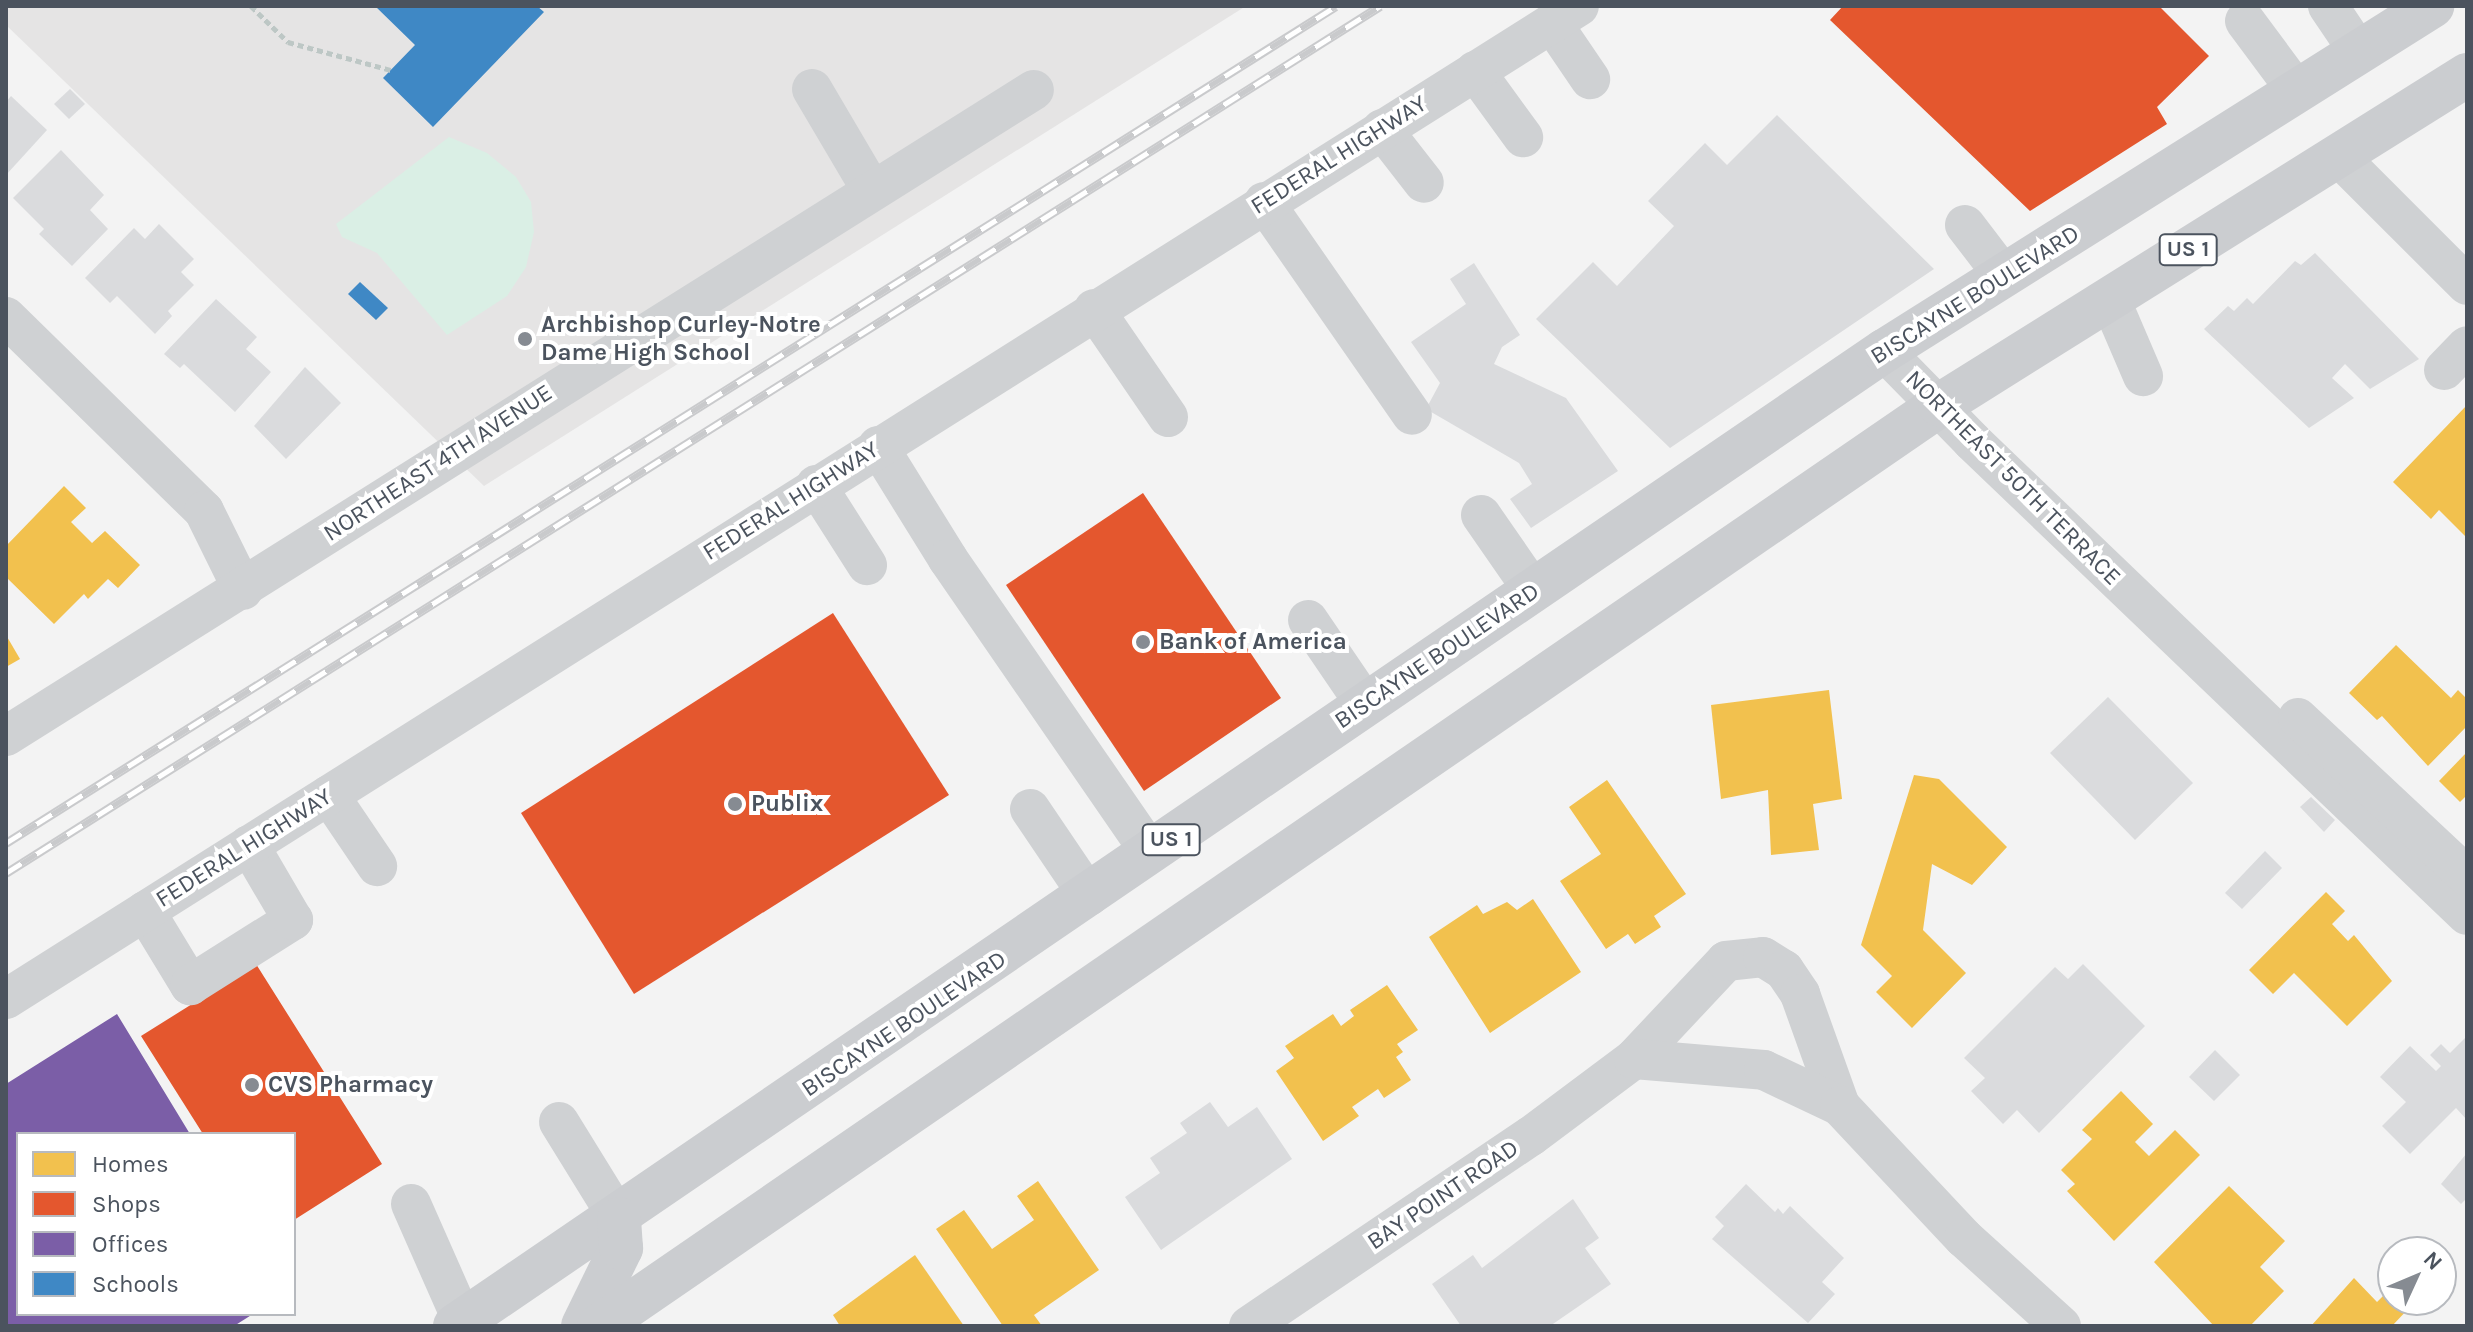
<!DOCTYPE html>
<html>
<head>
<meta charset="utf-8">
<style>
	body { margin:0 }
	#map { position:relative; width:2473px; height:1332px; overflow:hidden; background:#f3f3f3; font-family:Karla,sans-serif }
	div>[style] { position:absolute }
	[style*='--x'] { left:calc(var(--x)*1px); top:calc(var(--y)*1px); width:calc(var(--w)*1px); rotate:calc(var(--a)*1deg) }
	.education>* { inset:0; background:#e5e4e4 }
	.green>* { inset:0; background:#daefe5 }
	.homes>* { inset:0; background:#f2c14e }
	.shops>* { inset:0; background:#e4572e }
	.offices>* { inset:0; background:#7b5ea7 }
	.schools>* { inset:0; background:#3f88c5 }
	.building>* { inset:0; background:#dadbdd }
	.path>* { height:5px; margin-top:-2.5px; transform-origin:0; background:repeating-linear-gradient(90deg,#bdc7c5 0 6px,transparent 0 10px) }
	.minor>* { height:40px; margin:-20px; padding:0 20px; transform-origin:20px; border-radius:20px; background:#cfd1d3 }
	.major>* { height:44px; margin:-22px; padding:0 22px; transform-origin:22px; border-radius:22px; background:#cbcdd0 }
	.rail>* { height:9px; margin-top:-4.5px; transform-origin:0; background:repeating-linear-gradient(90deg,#fff 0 18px,#c9cacc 0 36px); box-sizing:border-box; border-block:2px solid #c9cacc }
	.dots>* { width:22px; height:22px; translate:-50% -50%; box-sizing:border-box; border:4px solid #fff; border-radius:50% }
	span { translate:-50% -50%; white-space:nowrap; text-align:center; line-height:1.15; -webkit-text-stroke:8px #fff; paint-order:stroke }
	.shield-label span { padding:2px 6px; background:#fff; border:2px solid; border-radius:6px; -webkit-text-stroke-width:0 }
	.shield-label { font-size:22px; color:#4b535e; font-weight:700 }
	.street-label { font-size:24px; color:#4b535e }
	.poi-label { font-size:24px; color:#4b535e; font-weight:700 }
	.left { translate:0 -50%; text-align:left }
	.frame { position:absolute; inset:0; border:8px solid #4b535e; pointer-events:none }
	.legend { position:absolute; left:16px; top:1132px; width:280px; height:184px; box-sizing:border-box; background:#fff; border:2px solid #b7babf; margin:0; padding:10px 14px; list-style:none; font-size:24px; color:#4b535e }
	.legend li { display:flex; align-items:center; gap:16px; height:40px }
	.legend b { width:40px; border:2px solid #b7babf }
	.north { position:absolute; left:2377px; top:1236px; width:80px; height:80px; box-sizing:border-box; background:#fff; border:2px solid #b7babf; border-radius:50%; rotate:46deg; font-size:22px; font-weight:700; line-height:32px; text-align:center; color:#4b535e }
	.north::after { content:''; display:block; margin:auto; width:28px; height:36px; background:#868b92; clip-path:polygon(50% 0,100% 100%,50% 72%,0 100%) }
</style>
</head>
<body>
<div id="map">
	<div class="education">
		<div style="clip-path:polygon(6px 6px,1246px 6px,484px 486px,6px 25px)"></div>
	</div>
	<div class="green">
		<div style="clip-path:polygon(449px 137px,487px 153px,516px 177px,531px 202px,534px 232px,526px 267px,507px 296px,447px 335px,377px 253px,342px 237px,336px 224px)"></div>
	</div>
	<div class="homes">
		<div style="clip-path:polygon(2467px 405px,2467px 538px,2439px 510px,2431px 519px,2393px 482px)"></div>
		<div style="clip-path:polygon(64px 486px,86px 508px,71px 522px,92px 543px,105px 531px,140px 565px,118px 588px,108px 579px,88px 599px,84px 594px,54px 624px,6px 577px,6px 546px)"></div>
		<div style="clip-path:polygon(6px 635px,20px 659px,6px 667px)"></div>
		<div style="clip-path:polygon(2396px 645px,2451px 698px,2458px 690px,2467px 699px,2467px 726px,2428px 766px,2382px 716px,2377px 720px,2349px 693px)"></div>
		<div style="clip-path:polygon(1829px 690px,1842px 799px,1813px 804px,1819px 850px,1771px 855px,1768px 790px,1721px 799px,1711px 705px)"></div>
		<div style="clip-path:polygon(2467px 752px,2467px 795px,2460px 802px,2439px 781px)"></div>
		<div style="clip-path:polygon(1914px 775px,1939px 779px,2007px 847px,1972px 885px,1932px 864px,1923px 930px,1966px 973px,1912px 1028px,1876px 992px,1892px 976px,1861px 945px)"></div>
		<div style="clip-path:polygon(1607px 780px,1686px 894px,1654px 916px,1661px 927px,1635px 944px,1628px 934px,1606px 949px,1560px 881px,1601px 854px,1569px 807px)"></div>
		<div style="clip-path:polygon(2326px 892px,2345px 911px,2332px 924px,2348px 941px,2354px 935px,2392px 981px,2347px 1026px,2294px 973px,2273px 994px,2249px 970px)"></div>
		<div style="clip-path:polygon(1533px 899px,1581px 972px,1490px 1033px,1429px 937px,1477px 905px,1483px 914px,1507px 902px,1517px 910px)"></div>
		<div style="clip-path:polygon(1387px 985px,1418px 1030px,1397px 1044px,1403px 1052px,1396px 1057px,1411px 1080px,1384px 1098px,1378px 1089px,1352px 1107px,1359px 1116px,1323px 1141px,1276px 1071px,1294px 1058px,1285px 1046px,1333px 1014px,1341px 1026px,1354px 1016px,1350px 1010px)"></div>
		<div style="clip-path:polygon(2121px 1091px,2153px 1124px,2135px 1142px,2149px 1156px,2175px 1130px,2200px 1155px,2114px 1241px,2067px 1191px,2075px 1184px,2061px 1170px,2092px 1139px,2082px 1130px)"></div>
		<div style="clip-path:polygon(1038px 1181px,1099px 1270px,1034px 1315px,1042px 1326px,1003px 1326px,936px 1229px,964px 1210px,992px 1249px,1034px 1220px,1017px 1196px)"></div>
		<div style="clip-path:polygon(2229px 1186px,2285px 1241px,2260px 1267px,2284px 1291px,2250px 1326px,2214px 1326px,2154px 1262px)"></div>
		<div style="clip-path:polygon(915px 1255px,964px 1326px,840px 1326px,833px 1315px)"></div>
		<div style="clip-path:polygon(2354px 1278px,2377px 1302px,2390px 1289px,2393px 1300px,2409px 1308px,2392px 1326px,2311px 1326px)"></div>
	</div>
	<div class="shops">
		<div style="clip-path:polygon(1843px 6px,2159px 6px,2209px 56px,2157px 107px,2167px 124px,2030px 211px,1830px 20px)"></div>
		<div style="clip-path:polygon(1143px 493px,1281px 698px,1144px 791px,1006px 585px)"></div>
		<div style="clip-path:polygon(833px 613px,949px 795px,634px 994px,521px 813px)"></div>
		<div style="clip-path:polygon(256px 964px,382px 1164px,294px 1220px,294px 1134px,203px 1134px,141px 1036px)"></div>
	</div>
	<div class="offices">
		<div style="clip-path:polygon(117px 1014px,190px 1134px,18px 1134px,18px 1314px,253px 1314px,234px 1326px,6px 1326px,6px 1084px)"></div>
	</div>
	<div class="schools">
		<div style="clip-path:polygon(375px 6px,537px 6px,544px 12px,433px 127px,383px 78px,415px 45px)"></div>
		<div style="clip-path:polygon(360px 282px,388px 308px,376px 320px,348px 294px)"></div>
	</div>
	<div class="building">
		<div style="clip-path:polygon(70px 89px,85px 104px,69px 119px,54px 104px)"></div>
		<div style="clip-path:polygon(11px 96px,47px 130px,6px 175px,6px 102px)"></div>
		<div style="clip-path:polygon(1777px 115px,1934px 269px,1670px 448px,1536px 319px,1593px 262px,1617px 286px,1674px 226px,1648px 201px,1705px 143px,1727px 165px)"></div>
		<div style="clip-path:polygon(61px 150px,104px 195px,90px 210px,108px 229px,72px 266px,39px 234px,44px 229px,13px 198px)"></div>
		<div style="clip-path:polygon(159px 224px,194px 259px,181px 272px,194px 285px,168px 311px,172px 316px,155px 334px,117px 296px,110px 303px,85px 278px,134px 228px,145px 239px)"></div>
		<div style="clip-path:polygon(2315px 253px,2419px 359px,2370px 389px,2345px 364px,2332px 378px,2354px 398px,2309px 428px,2204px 329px,2228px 306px,2234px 311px,2247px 298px,2253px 304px,2295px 261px,2301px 265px)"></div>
		<div style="clip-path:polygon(1474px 263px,1520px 335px,1502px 347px,1494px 364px,1566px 398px,1618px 471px,1531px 528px,1510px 499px,1532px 484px,1519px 463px,1426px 409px,1440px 383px,1411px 342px,1466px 304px,1450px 279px)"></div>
		<div style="clip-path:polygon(216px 299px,257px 337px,246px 349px,271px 372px,235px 412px,184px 364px,180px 368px,164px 354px)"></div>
		<div style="clip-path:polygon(305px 367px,341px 403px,286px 459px,254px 426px)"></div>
		<div style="clip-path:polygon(2108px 697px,2193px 783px,2135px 840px,2050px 753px)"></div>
		<div style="clip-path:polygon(2311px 797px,2335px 820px,2324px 832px,2300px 807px)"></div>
		<div style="clip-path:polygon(2265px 851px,2282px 868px,2242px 909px,2225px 893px)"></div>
		<div style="clip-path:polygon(2083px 964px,2145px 1026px,2039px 1133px,2017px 1110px,2003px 1124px,1971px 1091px,1985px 1078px,1964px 1058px,2055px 967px,2068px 979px)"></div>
		<div style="clip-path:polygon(2467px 1036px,2467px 1120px,2456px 1108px,2410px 1154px,2382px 1126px,2406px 1102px,2380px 1077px,2410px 1046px,2436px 1071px,2441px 1066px,2430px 1055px,2441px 1044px,2450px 1053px)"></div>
		<div style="clip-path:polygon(2215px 1050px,2240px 1075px,2214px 1101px,2189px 1077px)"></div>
		<div style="clip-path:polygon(1210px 1102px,1228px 1127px,1257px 1107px,1292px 1159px,1161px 1250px,1125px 1197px,1160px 1173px,1150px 1158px,1187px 1133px,1180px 1123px)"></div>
		<div style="clip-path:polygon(2467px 1153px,2467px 1198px,2461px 1204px,2441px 1184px)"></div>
		<div style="clip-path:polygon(1746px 1184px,1775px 1212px,1778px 1208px,1783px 1214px,1790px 1206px,1844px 1258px,1822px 1282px,1835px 1294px,1808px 1323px,1712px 1239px,1724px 1226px,1715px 1217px)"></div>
		<div style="clip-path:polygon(1573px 1199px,1599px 1238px,1585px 1248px,1611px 1284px,1550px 1326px,1461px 1326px,1432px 1284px,1473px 1255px,1482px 1268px)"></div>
	</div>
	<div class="path">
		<div style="--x:251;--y:6;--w:52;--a:44.2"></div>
		<div style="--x:288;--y:42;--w:107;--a:15.2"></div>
	</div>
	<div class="minor">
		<div style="--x:2328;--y:6;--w:55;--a:56"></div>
		<div style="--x:2245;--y:21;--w:87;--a:53.4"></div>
		<div style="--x:1552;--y:23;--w:68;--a:55.8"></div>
		<div style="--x:1475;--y:71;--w:82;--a:54"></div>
		<div style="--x:812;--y:89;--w:118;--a:59.5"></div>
		<div style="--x:1382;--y:129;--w:68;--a:52.1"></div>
		<div style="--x:2338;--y:156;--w:182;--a:45"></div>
		<div style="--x:1264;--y:202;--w:259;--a:55.2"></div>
		<div style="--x:1965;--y:225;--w:64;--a:52.6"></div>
		<div style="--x:2110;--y:299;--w:84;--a:66.8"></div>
		<div style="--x:1094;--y:309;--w:131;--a:55.6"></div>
		<div style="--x:6;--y:317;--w:277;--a:44.4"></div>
		<div style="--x:204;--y:511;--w:88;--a:63.7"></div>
		<div style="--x:1884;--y:351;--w:126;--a:45.6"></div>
		<div style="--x:1972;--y:441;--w:685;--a:43.76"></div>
		<div style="--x:2444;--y:370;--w:33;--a:-46"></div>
		<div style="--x:878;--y:446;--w:133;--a:58.2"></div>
		<div style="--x:948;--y:559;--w:357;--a:55.4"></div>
		<div style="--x:816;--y:485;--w:95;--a:57.5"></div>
		<div style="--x:1481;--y:515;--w:91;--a:55.3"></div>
		<div style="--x:1308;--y:620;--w:102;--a:55.8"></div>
		<div style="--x:2298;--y:718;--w:231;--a:43.1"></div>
		<div style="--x:6;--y:736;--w:1214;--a:-32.15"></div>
		<div style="--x:329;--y:795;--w:86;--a:55.9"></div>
		<div style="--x:1030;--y:809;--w:105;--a:55.9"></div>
		<div style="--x:145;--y:911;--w:87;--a:58.7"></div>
		<div style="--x:190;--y:985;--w:122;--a:-32.3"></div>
		<div style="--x:293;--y:920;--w:87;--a:-120.4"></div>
		<div style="--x:6;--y:999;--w:1860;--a:-32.26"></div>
		<div style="--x:1634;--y:1059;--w:134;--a:-46.8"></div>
		<div style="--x:1726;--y:961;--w:37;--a:-6"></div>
		<div style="--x:1763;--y:957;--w:25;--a:32"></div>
		<div style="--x:1784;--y:970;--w:29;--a:56"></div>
		<div style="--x:1800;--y:994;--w:119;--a:70.3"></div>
		<div style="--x:559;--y:1122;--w:114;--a:58.3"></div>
		<div style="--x:411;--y:1204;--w:129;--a:66.2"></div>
		<div style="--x:1249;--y:1326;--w:340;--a:-34"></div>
		<div style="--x:1531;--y:1136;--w:129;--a:-36.8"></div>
		<div style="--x:1634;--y:1059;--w:130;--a:4.8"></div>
		<div style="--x:1764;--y:1070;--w:84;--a:25.3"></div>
		<div style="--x:1840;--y:1106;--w:181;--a:46.8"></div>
		<div style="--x:1964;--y:1238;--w:131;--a:42.2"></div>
	</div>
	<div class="major">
		<div style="--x:455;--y:1326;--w:1730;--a:-34.31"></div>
		<div style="--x:1884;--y:351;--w:648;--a:-32.19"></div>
		<div style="--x:583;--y:1326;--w:87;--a:-64"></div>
		<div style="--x:621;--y:1248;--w:29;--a:-94"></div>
		<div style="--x:599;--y:1326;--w:1627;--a:-34.48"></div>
		<div style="--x:1940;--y:405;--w:622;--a:-32.05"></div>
	</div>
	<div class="rail">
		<div style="--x:6;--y:843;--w:1571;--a:-32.18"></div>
		<div style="--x:6;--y:873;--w:1625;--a:-32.25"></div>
	</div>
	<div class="dots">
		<div style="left:525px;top:339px;background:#868b92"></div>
		<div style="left:1143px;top:642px;background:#868b92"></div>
		<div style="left:735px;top:804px;background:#868b92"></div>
		<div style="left:252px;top:1085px;background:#868b92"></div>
	</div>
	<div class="shield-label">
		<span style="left:2188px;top:250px">US 1</span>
		<span style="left:1171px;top:840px">US 1</span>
	</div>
	<div class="street-label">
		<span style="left:1339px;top:155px;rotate:-32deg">FEDERAL HIGHWAY</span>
		<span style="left:1975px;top:295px;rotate:-32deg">BISCAYNE BOULEVARD</span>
		<span style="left:438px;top:463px;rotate:-33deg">NORTHEAST 4TH AVENUE</span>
		<span style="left:2013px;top:478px;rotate:45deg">NORTHEAST 50TH TERRACE</span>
		<span style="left:791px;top:501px;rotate:-32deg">FEDERAL HIGHWAY</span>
		<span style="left:1437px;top:656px;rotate:-34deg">BISCAYNE BOULEVARD</span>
		<span style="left:244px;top:848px;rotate:-32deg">FEDERAL HIGHWAY</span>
		<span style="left:904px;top:1024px;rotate:-34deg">BISCAYNE BOULEVARD</span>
		<span style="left:1443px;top:1195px;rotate:-34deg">BAY POINT ROAD</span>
	</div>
	<div class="poi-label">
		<span class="left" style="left:541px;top:339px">Archbishop Curley-Notre<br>Dame High School</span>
		<span class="left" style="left:1159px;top:642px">Bank of America</span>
		<span class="left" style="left:751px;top:804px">Publix</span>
		<span class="left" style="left:268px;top:1085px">CVS Pharmacy</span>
	</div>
	<div class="frame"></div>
	<ul class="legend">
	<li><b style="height:22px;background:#f2c14e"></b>Homes</li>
	<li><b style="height:22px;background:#e4572e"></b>Shops</li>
	<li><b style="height:22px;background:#7b5ea7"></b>Offices</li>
	<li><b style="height:22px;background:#3f88c5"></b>Schools</li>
	</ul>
	<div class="north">N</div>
</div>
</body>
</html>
